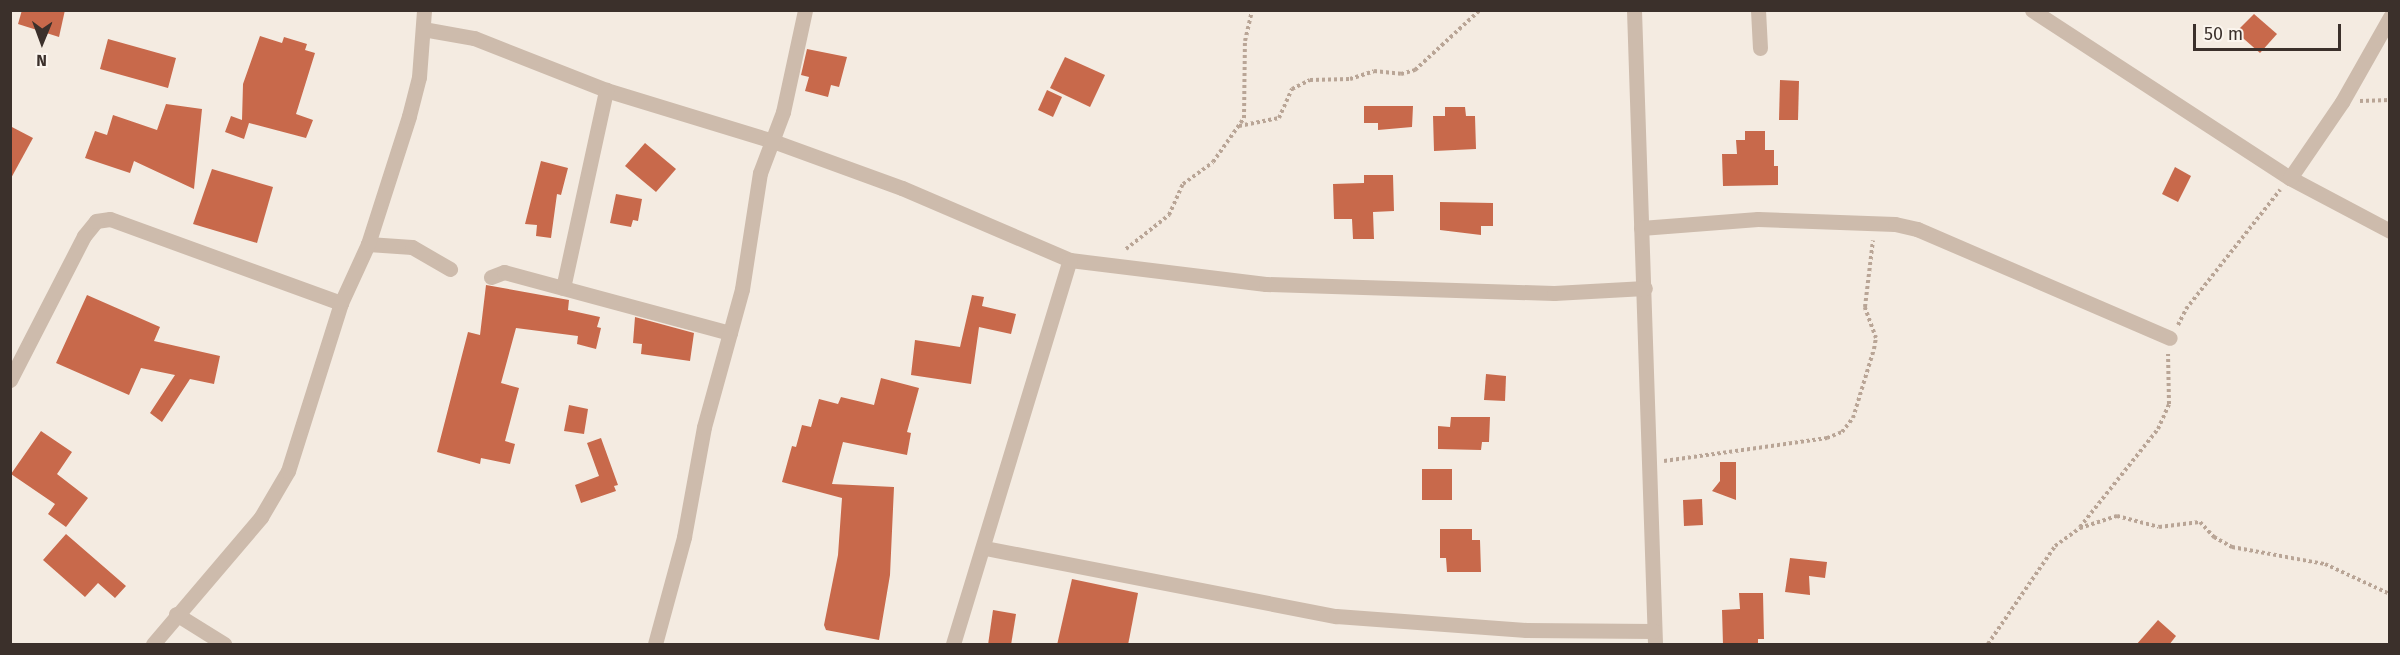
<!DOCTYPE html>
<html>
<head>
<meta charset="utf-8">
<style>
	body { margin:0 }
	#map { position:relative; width:2400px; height:655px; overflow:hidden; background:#f4ebe1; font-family:"Fira Sans",sans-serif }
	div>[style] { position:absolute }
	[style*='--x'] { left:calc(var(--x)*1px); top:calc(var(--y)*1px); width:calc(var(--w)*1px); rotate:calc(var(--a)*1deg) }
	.building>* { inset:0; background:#c8694b }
	.path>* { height:4px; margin-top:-2px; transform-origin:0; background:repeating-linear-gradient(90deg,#b9a596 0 3px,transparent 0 6px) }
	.minor>* { height:15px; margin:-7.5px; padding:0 7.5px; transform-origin:7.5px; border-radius:7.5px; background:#cdbbac }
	span { translate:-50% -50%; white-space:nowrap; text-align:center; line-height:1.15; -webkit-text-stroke:4.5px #fbf5ee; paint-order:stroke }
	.frame { position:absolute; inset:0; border:12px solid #3b302b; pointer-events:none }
	.north { position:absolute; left:12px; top:12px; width:60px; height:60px; -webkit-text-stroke:4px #fbf5ee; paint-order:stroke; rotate:181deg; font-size:16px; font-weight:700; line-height:24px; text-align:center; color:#3b302b }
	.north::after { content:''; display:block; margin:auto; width:21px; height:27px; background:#3b302b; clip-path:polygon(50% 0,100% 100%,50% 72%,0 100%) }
	.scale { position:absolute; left:2193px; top:24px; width:148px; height:27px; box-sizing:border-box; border:3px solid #3b302b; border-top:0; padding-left:8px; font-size:18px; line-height:21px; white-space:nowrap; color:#3b302b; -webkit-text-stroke:4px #fbf5ee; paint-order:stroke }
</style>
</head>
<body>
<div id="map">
	<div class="building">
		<div style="clip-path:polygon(22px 10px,65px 10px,59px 37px,18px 24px)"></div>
		<div style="clip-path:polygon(2254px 14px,2277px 34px,2260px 53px,2236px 32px)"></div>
		<div style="clip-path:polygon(260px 36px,282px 43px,284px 37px,307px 44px,305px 50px,315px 53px,296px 114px,313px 120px,306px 138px,249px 123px,244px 139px,225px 132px,231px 116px,242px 120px,243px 84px)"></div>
		<div style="clip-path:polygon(108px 39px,176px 58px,168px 88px,100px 69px)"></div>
		<div style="clip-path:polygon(807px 49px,847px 57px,839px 87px,831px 85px,828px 97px,805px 91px,809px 77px,801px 75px)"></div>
		<div style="clip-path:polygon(1065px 57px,1105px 75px,1090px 107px,1050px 88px)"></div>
		<div style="clip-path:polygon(1780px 80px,1799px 81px,1798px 120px,1779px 120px)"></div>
		<div style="clip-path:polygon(1047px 90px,1062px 97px,1053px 117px,1038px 110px)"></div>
		<div style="clip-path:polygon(166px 104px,202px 109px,194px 189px,134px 161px,130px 173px,85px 158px,95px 131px,107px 135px,113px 115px,157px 130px)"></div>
		<div style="clip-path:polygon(1364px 106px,1413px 106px,1412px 127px,1378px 130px,1378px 123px,1364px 123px)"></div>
		<div style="clip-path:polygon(1445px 107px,1465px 107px,1466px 116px,1475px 116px,1476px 149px,1434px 151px,1433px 116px,1445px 116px)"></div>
		<div style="clip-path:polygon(10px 126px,33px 138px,10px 180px)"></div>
		<div style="clip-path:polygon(1745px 131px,1765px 131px,1765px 150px,1774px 150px,1774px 166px,1778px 166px,1778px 185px,1723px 186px,1722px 154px,1737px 154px,1736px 140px,1745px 140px)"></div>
		<div style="clip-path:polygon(645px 143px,676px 169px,656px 192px,625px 166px)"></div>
		<div style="clip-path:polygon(541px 161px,568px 168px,561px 195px,557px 194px,551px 238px,536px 236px,537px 225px,525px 224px)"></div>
		<div style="clip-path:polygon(2175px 167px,2191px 176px,2178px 202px,2162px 194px)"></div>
		<div style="clip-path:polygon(212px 169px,273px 187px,257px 243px,193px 224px)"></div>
		<div style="clip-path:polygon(1364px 175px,1393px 175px,1394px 211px,1373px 212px,1374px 239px,1353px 239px,1352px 219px,1334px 219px,1333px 184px,1364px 183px)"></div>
		<div style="clip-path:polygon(616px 194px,642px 199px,638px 221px,633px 220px,631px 227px,610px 223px)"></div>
		<div style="clip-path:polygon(1440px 202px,1493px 203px,1493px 226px,1481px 226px,1481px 235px,1440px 230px)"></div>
		<div style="clip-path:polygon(486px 285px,569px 300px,568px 310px,600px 317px,597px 327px,601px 328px,596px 349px,577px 344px,578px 336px,516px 328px,501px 383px,519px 388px,505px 441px,515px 444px,510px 464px,481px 458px,480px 464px,437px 452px,468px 332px,480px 335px)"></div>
		<div style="clip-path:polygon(87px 295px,160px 327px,154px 341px,220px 356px,214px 384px,190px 379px,162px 422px,150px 413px,175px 375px,141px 368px,129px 395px,56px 363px)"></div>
		<div style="clip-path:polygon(972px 295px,984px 297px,982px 306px,1016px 314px,1011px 334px,979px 327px,971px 384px,911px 375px,915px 340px,960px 347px)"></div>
		<div style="clip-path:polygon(635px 317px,694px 333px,690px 361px,641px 354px,642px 344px,633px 343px)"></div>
		<div style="clip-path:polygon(1486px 374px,1506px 376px,1505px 401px,1484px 400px)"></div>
		<div style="clip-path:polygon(881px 378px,919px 388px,907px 432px,911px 433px,907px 455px,843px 442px,832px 484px,894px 487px,890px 575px,879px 640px,826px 630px,824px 625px,838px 555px,842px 498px,782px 482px,792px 446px,796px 447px,802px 425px,811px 427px,819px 399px,838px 404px,841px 397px,874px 405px)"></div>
		<div style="clip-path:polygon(569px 405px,588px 409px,584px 434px,564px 431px)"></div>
		<div style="clip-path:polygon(1451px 417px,1490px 417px,1489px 442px,1482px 442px,1481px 450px,1438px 449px,1438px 426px,1450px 427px)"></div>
		<div style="clip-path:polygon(41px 431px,72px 452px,57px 474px,88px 498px,66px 527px,48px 514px,55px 504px,11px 474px)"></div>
		<div style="clip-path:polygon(601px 438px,618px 485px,614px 486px,616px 491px,581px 503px,575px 485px,599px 476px,587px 443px)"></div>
		<div style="clip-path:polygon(1720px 462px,1736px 462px,1736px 500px,1712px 491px,1720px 481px)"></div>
		<div style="clip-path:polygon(1422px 469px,1452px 469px,1452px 500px,1422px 500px)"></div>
		<div style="clip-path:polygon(1702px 499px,1703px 525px,1684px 526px,1683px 500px)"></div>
		<div style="clip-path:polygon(1440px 529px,1472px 529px,1472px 540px,1480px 540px,1481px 572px,1447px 572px,1446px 558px,1440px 558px)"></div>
		<div style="clip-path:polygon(66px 534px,126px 586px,115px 598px,98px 583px,85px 597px,43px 560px)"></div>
		<div style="clip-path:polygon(1790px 558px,1827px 562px,1825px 578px,1809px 576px,1810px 595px,1785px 592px)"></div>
		<div style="clip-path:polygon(1072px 579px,1138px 593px,1128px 645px,1057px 645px)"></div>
		<div style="clip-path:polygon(1739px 593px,1763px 593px,1764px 639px,1758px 639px,1758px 645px,1723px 645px,1722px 610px,1740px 609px)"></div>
		<div style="clip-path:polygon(993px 610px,1016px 614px,1011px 645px,988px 645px)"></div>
		<div style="clip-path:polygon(2158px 620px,2176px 636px,2169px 645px,2136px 645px)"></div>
	</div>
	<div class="path">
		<div style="--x:2360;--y:101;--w:30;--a:-2"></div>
		<div style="--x:1239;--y:126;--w:41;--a:-11.3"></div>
		<div style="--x:1279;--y:118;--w:32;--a:-66"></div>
		<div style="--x:1292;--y:89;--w:20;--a:-27"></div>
		<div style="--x:1310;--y:80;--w:40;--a:-1.4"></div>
		<div style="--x:1350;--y:79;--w:25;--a:-18"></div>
		<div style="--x:1374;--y:71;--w:27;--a:6"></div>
		<div style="--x:1401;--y:74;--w:15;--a:-16"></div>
		<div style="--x:1415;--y:70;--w:88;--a:-42.7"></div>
		<div style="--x:1126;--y:249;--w:55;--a:-38.3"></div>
		<div style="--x:1169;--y:215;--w:34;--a:-66"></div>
		<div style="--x:1183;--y:184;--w:37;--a:-36"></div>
		<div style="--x:1213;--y:162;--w:54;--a:-54.8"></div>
		<div style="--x:1244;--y:118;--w:77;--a:-89.3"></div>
		<div style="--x:1245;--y:41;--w:32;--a:-77"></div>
		<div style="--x:2178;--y:325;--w:18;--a:-63"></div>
		<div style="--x:2186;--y:309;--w:152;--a:-51.7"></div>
		<div style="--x:1664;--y:461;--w:165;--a:-8"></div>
		<div style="--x:1827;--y:438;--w:16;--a:-22"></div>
		<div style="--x:1842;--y:432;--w:18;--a:-52"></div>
		<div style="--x:1853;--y:418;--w:72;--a:-73.1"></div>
		<div style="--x:1874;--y:349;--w:11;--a:-80"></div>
		<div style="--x:1876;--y:338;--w:33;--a:-110"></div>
		<div style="--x:1865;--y:307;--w:67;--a:-83.2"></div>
		<div style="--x:2080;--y:527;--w:125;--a:-51.5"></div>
		<div style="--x:2158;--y:429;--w:27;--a:-66"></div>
		<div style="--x:2169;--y:404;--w:50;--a:-91.1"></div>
		<div style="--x:1988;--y:644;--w:119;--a:-55.6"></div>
		<div style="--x:2055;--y:546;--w:31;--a:-36"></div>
		<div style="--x:2080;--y:528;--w:39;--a:-18"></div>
		<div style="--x:2117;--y:516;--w:43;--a:14.7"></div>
		<div style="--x:2159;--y:527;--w:41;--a:-7"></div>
		<div style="--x:2200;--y:522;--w:21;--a:47"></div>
		<div style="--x:2214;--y:537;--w:21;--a:29"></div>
		<div style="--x:2232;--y:547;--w:95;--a:10.4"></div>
		<div style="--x:2325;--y:564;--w:72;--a:24.8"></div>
	</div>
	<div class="minor">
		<div style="--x:1634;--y:10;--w:634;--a:88.1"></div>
		<div style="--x:1758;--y:10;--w:38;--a:87"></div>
		<div style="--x:2032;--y:10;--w:308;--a:33.1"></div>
		<div style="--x:2290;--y:178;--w:113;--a:27.9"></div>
		<div style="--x:423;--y:29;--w:52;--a:10"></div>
		<div style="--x:474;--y:38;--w:142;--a:21.5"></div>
		<div style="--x:606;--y:90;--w:171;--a:17"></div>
		<div style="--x:770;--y:140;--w:140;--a:20"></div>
		<div style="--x:902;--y:188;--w:183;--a:23.2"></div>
		<div style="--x:1070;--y:260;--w:197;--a:7"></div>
		<div style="--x:1266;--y:284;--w:288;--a:1.8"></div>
		<div style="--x:1554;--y:293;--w:91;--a:-3.1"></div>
		<div style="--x:2290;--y:178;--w:92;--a:-55.6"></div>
		<div style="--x:2342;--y:102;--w:98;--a:-60.5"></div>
		<div style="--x:1641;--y:228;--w:117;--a:-4.4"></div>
		<div style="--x:1758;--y:219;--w:137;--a:2.1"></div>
		<div style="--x:1895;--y:224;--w:23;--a:13"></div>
		<div style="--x:1917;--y:229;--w:275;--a:23.3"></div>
		<div style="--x:368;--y:244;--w:44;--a:3.9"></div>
		<div style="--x:412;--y:247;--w:44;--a:30.1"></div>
		<div style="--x:491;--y:277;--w:14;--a:-21"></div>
		<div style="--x:504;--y:272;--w:234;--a:15.1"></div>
		<div style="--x:563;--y:288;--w:203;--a:-77.7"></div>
		<div style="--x:10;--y:380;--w:162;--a:-62.8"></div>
		<div style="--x:84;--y:236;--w:19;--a:-51"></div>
		<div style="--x:96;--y:221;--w:14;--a:-8"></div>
		<div style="--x:110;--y:219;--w:246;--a:20"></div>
		<div style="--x:985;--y:548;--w:358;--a:11"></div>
		<div style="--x:1336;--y:616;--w:191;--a:4.2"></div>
		<div style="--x:1526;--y:630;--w:128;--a:0.4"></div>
		<div style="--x:176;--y:614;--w:57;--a:32"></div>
		<div style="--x:153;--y:644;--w:167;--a:-49.6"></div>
		<div style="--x:261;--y:517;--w:53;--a:-59.6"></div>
		<div style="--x:288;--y:471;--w:176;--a:-72.5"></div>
		<div style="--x:341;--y:303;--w:65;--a:-65.4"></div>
		<div style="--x:368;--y:244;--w:134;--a:-72.2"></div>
		<div style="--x:409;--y:116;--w:40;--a:-75.6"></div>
		<div style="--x:419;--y:77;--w:67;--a:-85.7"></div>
		<div style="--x:655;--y:644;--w:111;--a:-74.8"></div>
		<div style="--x:684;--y:537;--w:112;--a:-79.7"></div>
		<div style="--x:704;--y:427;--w:143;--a:-74.6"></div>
		<div style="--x:742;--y:289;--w:117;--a:-81.2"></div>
		<div style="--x:760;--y:173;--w:65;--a:-69.3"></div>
		<div style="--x:783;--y:112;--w:104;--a:-77.8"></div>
		<div style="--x:953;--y:644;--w:401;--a:-73.1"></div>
	</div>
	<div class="frame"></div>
	<div class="north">N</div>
	<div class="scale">50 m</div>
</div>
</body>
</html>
